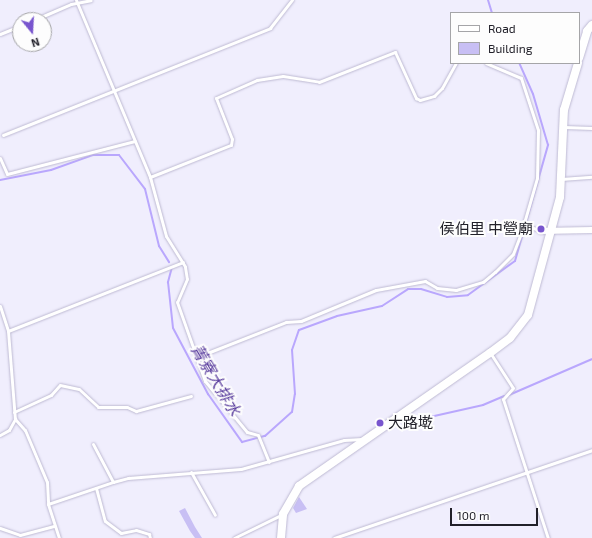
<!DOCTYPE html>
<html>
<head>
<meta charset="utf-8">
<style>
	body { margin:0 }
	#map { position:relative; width:592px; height:538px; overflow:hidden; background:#f0eefd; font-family:"Exo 2","Noto Sans TC",sans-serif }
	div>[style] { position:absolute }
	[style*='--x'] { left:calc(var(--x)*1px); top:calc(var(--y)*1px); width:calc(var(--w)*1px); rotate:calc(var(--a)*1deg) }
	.stream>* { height:2px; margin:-1px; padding:0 1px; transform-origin:1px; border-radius:1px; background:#b9a7fd }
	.building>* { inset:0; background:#c8bff4 }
	.roads { filter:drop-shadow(0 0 1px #bebad3) drop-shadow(0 0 1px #bebad3) }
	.lane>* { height:3px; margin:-1.5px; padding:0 1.5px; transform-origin:1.5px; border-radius:1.5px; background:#fff }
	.street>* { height:5.5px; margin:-2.75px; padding:0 2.75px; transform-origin:2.75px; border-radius:2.75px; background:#fff }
	.secondary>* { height:8px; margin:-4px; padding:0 4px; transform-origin:4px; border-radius:4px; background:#fff }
	.dots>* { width:11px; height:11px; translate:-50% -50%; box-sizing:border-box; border:2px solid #fdfdfd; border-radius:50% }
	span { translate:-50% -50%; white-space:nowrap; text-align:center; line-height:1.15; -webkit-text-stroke:4px #fdfdfd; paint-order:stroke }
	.poi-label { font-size:15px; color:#212029 }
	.right { translate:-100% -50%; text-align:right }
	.left { translate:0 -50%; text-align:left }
	.water-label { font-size:16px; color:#583b9d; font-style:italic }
	.legend { position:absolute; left:450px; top:12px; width:130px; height:52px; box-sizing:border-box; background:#fdfdfd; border:1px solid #a5a5a8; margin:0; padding:5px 7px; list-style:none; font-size:12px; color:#212029 }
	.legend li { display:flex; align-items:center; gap:8px; height:20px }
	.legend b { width:20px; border:1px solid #a5a5a8 }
	.north { position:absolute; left:12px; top:12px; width:40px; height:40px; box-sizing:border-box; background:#fdfdfd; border:1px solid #a5a5a8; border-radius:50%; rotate:162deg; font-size:11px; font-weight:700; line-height:16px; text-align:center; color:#212029 }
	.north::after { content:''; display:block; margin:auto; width:14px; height:18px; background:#7855ce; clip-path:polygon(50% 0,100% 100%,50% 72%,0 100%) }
	.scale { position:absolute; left:450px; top:508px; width:88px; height:18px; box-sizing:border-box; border:2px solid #212029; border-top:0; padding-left:5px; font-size:12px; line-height:14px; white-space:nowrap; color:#212029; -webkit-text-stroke:3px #fdfdfd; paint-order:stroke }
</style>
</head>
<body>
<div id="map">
	<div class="stream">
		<div style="--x:488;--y:0;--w:14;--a:73"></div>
		<div style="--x:0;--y:180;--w:52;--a:-11.1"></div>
		<div style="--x:51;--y:170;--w:45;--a:-19.7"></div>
		<div style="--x:93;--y:155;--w:26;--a:0"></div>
		<div style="--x:119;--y:155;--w:43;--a:52.6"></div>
		<div style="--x:145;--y:189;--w:59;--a:76.2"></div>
		<div style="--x:159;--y:246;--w:19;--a:58"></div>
		<div style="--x:172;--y:267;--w:16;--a:105"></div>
		<div style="--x:168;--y:282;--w:46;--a:83.8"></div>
		<div style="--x:173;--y:328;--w:75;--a:62.1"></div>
		<div style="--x:208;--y:394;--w:59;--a:54.7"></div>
		<div style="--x:242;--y:442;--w:24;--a:-15"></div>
		<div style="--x:265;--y:436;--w:36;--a:-42"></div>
		<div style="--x:292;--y:412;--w:18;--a:-81"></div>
		<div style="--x:295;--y:394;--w:44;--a:-93.9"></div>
		<div style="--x:292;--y:350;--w:21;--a:-71"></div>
		<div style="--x:299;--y:330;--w:40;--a:-20.2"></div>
		<div style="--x:337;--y:316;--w:46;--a:-12.5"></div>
		<div style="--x:382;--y:306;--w:31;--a:-33"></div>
		<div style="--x:408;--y:289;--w:13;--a:0"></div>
		<div style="--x:421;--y:289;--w:27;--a:17"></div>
		<div style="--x:447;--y:297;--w:21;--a:-5"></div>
		<div style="--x:468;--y:295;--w:58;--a:-35.9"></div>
		<div style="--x:515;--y:261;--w:121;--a:-74.1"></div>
		<div style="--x:548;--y:145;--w:53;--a:-106.4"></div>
		<div style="--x:533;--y:94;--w:34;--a:-114"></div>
		<div style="--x:509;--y:395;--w:90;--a:-23.4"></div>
		<div style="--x:412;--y:421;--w:73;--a:-12.7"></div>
		<div style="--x:483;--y:405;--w:23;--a:-23"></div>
	</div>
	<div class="building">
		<div style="clip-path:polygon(299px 497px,307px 509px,296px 513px,293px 508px)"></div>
		<div style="clip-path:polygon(185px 508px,195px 527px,202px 538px,195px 538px,190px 531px,179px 511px)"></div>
	</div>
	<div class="roads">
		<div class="lane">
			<div style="--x:76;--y:0;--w:192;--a:67.3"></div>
			<div style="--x:150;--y:177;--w:61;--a:74.8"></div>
			<div style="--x:166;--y:236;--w:36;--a:58"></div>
			<div style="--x:185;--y:267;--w:12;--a:81"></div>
			<div style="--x:187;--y:279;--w:25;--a:113"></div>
			<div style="--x:177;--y:302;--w:84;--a:70.5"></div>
			<div style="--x:205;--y:381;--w:66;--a:50.5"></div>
			<div style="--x:247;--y:432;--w:11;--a:15"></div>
			<div style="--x:258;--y:435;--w:29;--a:68"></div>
			<div style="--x:34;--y:20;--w:40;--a:-23.4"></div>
			<div style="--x:71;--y:4;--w:20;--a:-11"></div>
			<div style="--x:0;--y:34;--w:22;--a:-22"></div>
			<div style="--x:564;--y:127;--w:28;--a:2"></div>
			<div style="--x:3;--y:135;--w:288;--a:-21.8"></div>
			<div style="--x:270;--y:28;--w:36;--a:-52"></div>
			<div style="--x:0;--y:158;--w:17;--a:66"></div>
			<div style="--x:7;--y:174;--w:132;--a:-14.5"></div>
			<div style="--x:150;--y:177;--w:87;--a:-21.6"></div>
			<div style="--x:231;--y:145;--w:6;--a:-81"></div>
			<div style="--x:232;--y:139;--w:44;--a:-111.3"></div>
			<div style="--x:216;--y:98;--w:45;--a:-23.7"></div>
			<div style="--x:257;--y:80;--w:26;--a:-9"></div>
			<div style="--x:283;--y:76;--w:36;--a:9"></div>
			<div style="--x:319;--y:82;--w:82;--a:-21.5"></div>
			<div style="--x:395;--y:52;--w:51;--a:65.5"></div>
			<div style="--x:416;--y:98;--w:4;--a:27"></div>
			<div style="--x:420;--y:100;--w:15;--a:-16"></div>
			<div style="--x:434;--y:96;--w:11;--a:-45"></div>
			<div style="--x:442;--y:88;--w:29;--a:-61"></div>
			<div style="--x:561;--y:179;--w:31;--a:-4"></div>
			<div style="--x:523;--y:224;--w:19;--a:21"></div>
			<div style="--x:0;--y:306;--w:26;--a:72"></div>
			<div style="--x:8;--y:331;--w:88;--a:85.5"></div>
			<div style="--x:15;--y:419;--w:15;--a:48"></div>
			<div style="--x:25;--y:430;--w:56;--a:67.1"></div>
			<div style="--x:47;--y:482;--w:22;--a:87"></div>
			<div style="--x:8;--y:331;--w:188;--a:-21.5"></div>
			<div style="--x:491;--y:354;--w:40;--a:57.1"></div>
			<div style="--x:513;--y:388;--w:15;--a:132"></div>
			<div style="--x:503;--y:399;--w:146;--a:72.1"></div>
			<div style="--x:197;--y:357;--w:96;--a:-21.5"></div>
			<div style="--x:286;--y:322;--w:15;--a:-4"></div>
			<div style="--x:301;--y:321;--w:81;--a:-22.5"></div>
			<div style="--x:376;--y:290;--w:50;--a:-10.4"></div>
			<div style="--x:425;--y:281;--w:14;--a:30"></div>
			<div style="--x:437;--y:288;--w:19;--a:6"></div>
			<div style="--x:456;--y:290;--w:28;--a:-17"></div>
			<div style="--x:483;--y:282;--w:16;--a:-40"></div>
			<div style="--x:495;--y:272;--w:25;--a:-45"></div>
			<div style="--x:513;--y:254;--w:26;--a:-69"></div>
			<div style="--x:522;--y:230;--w:54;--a:-73.9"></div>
			<div style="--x:537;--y:178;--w:48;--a:-88.8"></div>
			<div style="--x:538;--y:130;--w:55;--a:-108.1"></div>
			<div style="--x:521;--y:78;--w:38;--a:-157"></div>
			<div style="--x:14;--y:412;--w:41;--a:-24.7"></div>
			<div style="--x:51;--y:395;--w:13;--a:-48"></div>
			<div style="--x:60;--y:385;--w:19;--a:12"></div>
			<div style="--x:79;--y:389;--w:26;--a:43"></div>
			<div style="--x:98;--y:407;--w:29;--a:0"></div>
			<div style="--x:127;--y:407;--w:10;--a:24"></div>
			<div style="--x:136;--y:411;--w:57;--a:-15.3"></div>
			<div style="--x:0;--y:435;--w:10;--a:-29"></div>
			<div style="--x:9;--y:430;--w:13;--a:-61"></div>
			<div style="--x:93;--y:444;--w:43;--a:62.2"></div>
			<div style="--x:191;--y:472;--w:49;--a:60.8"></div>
			<div style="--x:96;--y:488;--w:34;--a:75"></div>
			<div style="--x:105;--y:521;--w:20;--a:37"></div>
			<div style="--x:121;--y:533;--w:15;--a:-11"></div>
			<div style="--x:136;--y:530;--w:14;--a:17"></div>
			<div style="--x:149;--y:534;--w:4;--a:76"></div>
			<div style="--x:0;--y:528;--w:21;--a:19"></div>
			<div style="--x:20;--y:535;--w:35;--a:-15"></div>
			<div style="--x:59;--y:538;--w:36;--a:-108"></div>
			<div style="--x:48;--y:504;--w:69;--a:-18.7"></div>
			<div style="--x:113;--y:482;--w:16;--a:-15"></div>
			<div style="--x:128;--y:478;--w:113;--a:-4.6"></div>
			<div style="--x:241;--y:469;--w:107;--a:-15.7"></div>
			<div style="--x:344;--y:440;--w:18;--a:-3"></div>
			<div style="--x:234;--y:538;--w:52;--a:-26.1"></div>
			<div style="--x:334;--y:538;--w:273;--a:-18.8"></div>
		</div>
		<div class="street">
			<div style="--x:541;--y:231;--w:51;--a:-1.1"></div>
		</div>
		<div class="secondary">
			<div style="--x:579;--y:58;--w:28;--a:-73"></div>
			<div style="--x:587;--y:31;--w:8;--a:-50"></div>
			<div style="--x:281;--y:538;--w:24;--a:-85"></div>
			<div style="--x:283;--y:514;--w:32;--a:-60"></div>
			<div style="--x:299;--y:486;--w:233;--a:-34.9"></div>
			<div style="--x:490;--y:353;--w:25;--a:-37"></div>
			<div style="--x:510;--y:338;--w:29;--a:-52"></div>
			<div style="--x:528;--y:315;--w:122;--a:-74.8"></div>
			<div style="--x:560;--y:197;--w:87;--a:-87.4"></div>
			<div style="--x:564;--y:110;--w:49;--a:-73.4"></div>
		</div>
	</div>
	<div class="dots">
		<div style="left:541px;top:229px;background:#7855ce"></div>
		<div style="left:380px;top:423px;background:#7855ce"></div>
	</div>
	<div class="poi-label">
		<span class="right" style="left:533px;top:229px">侯伯里 中營廟</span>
		<span class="left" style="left:388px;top:423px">大路墘</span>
	</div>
	<div class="water-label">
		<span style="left:216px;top:380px;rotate:59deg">菁寮大排水</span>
	</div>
	<ul class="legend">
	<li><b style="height:5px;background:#fff"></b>Road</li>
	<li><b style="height:11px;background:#c8bff4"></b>Building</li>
	</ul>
	<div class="north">N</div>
	<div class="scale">100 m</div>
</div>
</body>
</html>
